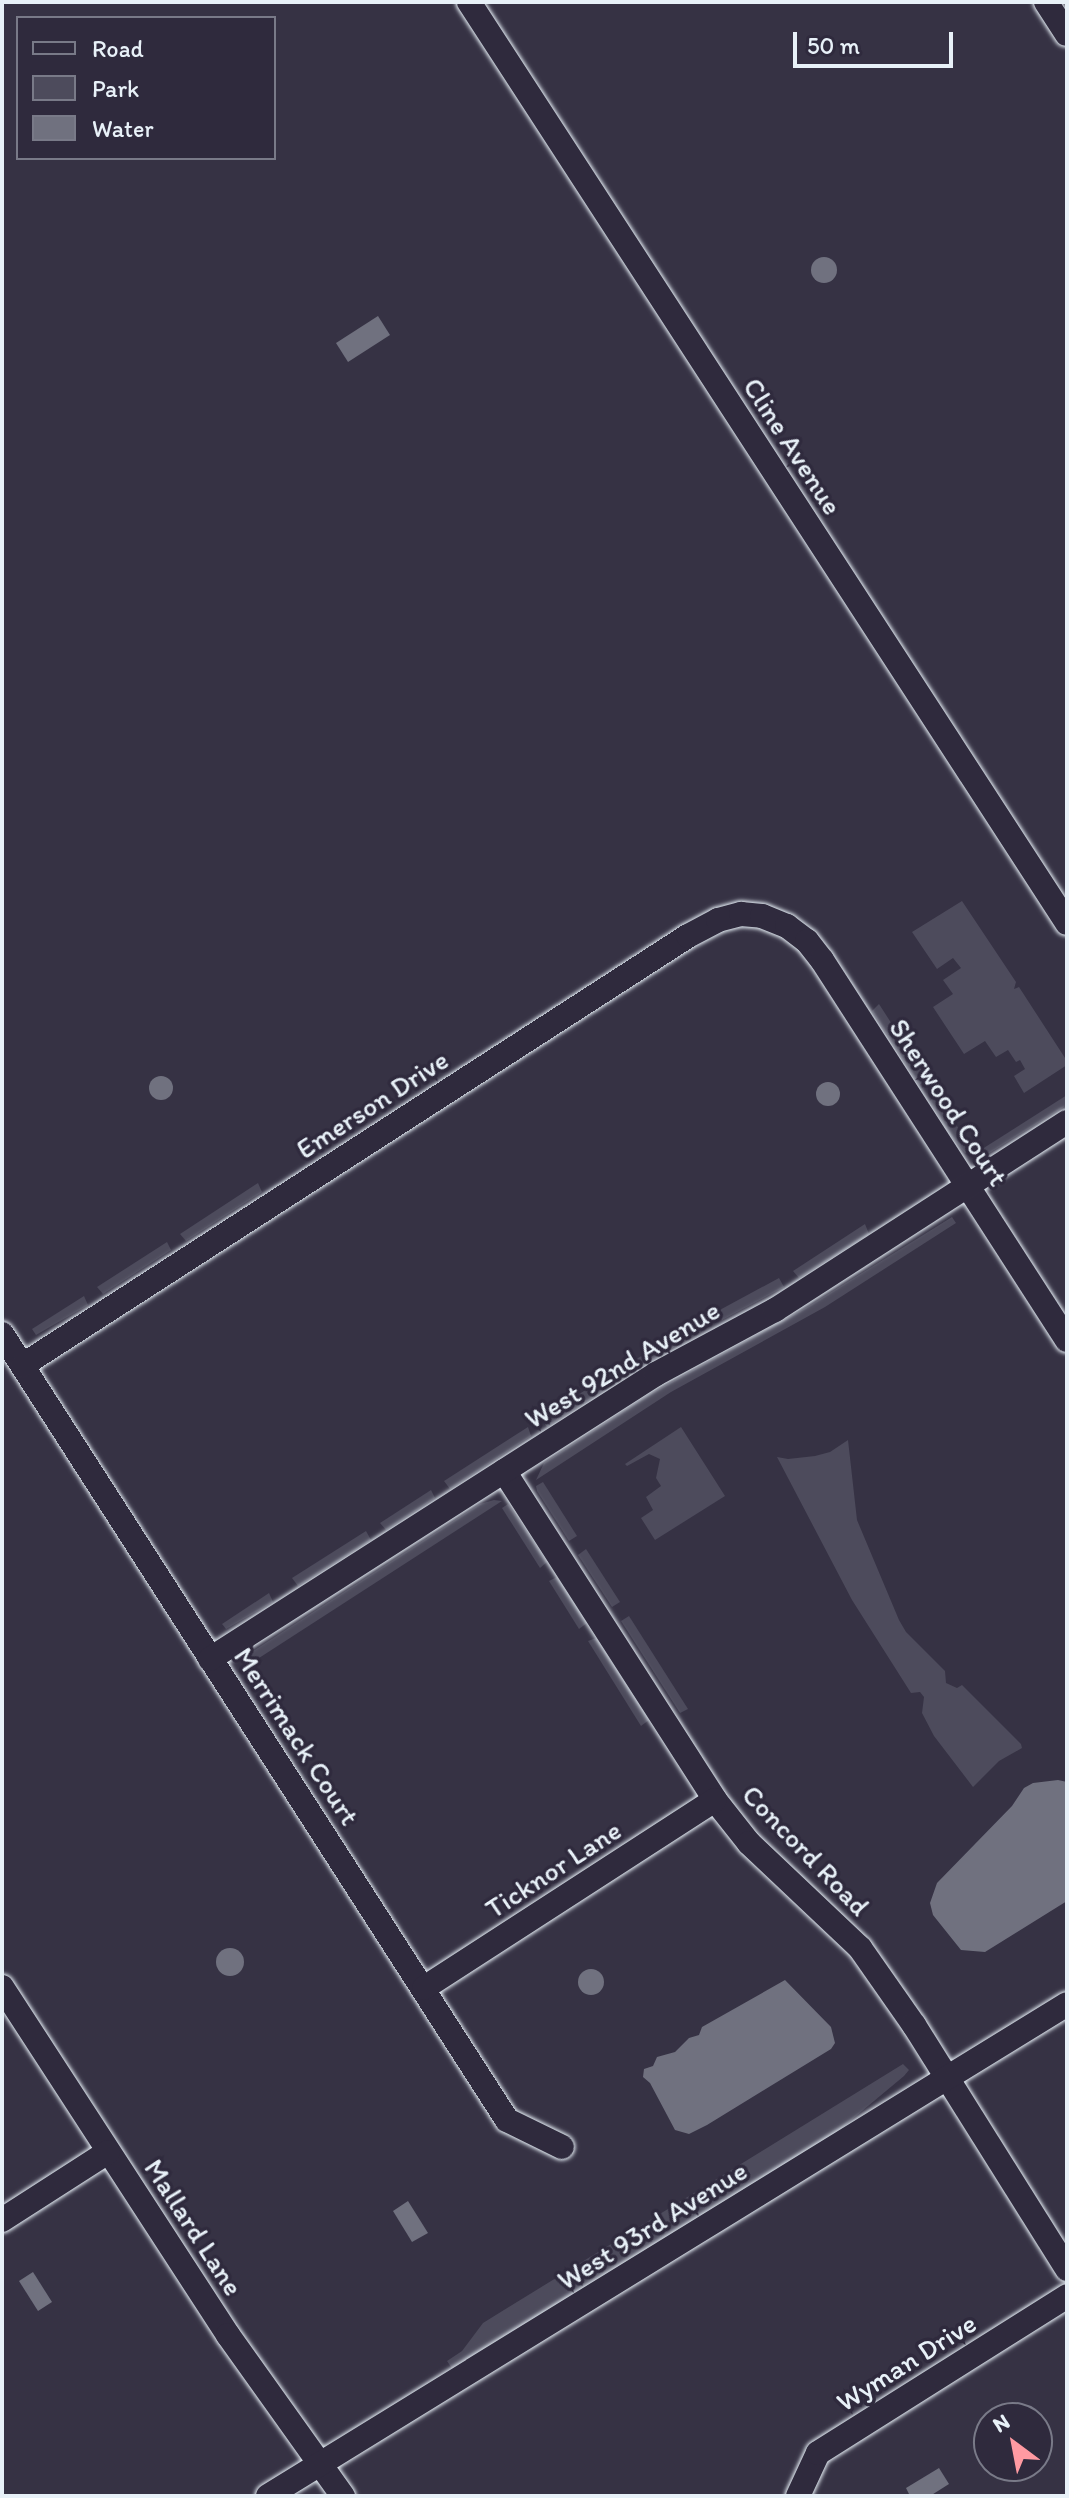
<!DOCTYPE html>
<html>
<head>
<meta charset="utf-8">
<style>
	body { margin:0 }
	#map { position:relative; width:1069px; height:2498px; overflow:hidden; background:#363244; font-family:Itim,sans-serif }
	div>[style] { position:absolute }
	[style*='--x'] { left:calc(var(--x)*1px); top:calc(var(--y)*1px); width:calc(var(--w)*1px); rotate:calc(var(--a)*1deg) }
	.green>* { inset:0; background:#4d4b5c }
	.water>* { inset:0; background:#70717f }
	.round { border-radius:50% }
	.roads { filter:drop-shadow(0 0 2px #e8f1f8) drop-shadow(0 0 2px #e8f1f8) }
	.minor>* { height:24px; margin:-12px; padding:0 12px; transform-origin:12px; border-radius:12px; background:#2f2a3d }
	span { translate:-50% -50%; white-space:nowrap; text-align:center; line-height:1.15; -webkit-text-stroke:7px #2f2a3d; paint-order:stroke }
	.street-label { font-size:28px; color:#e8f1f8 }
	.frame { position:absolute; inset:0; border:4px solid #e8f1f8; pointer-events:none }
	.legend { position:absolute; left:16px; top:16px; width:260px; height:144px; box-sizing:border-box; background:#2f2a3d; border:2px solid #797a88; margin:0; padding:10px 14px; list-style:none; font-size:24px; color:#e8f1f8 }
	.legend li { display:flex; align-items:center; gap:16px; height:40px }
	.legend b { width:40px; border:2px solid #797a88 }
	.north { position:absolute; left:973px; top:2402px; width:80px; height:80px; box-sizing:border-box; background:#2f2a3d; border:2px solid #797a88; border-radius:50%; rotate:328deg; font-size:22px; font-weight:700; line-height:32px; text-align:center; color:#e8f1f8 }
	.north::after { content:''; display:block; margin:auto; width:28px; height:36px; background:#ff9aa2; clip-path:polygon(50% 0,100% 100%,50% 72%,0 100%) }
	.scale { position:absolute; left:793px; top:32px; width:160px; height:36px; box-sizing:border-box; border:4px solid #e8f1f8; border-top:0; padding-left:10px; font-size:24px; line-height:28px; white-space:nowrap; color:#e8f1f8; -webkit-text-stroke:6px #2f2a3d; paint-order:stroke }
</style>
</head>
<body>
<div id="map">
	<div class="green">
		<div style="clip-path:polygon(962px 901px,1016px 982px,1014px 989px,1019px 987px,1067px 1061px,1067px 1065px,1024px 1093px,1014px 1076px,1025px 1069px,1020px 1060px,1016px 1062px,1008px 1050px,996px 1057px,985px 1041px,964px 1054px,933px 1007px,953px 994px,943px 980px,961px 968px,953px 958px,937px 969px,912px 932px)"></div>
		<div style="clip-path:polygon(879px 1004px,928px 1080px,919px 1085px,872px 1011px)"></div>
		<div style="clip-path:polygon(937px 1094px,972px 1150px,965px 1153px,948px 1132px,930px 1101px)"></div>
		<div style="clip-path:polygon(1067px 1095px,1067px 1105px,983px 1157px,979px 1151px)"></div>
		<div style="clip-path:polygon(258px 1183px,262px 1192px,186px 1241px,180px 1234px)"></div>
		<div style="clip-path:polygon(952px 1217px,956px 1223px,825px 1307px,671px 1392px,536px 1480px,544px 1463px,648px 1395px,809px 1306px)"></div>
		<div style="clip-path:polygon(865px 1224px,869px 1234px,799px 1278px,793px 1271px)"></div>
		<div style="clip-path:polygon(167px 1242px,171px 1250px,103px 1294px,97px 1287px)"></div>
		<div style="clip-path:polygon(779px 1278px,784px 1287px,722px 1320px,716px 1312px)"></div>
		<div style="clip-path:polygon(84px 1296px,88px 1305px,36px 1335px,32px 1329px)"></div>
		<div style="clip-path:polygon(700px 1321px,704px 1329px,629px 1374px,623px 1367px)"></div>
		<div style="clip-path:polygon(610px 1374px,615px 1383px,547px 1427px,541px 1419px)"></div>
		<div style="clip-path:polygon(528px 1427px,531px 1436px,450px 1489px,444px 1481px)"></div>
		<div style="clip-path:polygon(681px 1427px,725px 1496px,655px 1540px,641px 1518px,653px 1510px,646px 1497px,661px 1486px,656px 1478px,660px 1459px,649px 1454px,627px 1466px,625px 1464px)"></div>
		<div style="clip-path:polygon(848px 1440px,857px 1520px,899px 1620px,906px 1632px,945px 1671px,946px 1683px,957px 1688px,962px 1685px,1021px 1744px,1022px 1748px,999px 1761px,973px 1787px,934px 1736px,922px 1713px,924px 1697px,920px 1692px,911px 1693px,852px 1600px,777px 1457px,788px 1459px,815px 1456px,830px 1452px)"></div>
		<div style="clip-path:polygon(543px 1482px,577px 1536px,569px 1541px,537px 1491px,536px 1486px)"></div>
		<div style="clip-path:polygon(431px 1490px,435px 1498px,386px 1530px,380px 1523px)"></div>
		<div style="clip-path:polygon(494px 1500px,502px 1501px,248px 1665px,245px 1658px,250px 1653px,480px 1504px)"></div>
		<div style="clip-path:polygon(508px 1504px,547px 1562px,540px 1568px,502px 1508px)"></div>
		<div style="clip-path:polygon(366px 1531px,371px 1540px,298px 1586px,292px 1578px)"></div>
		<div style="clip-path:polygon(586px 1549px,620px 1602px,612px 1607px,578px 1555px)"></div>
		<div style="clip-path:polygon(557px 1577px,587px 1623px,579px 1629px,549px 1581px)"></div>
		<div style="clip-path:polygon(269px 1593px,273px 1602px,226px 1629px,222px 1624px)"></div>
		<div style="clip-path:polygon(629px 1616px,688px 1709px,680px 1713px,621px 1621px)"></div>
		<div style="clip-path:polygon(596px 1638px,649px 1720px,641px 1726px,588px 1641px)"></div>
		<div style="clip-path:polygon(903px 2064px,909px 2070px,904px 2076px,832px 2136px,453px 2370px,447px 2361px,462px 2351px,483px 2323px)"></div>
	</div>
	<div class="water">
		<div class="round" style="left:811px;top:257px;width:26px;height:26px"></div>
		<div style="clip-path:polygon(378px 316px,390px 335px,348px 362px,336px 343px)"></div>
		<div class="round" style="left:149px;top:1076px;width:24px;height:24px"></div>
		<div class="round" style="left:816px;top:1082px;width:24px;height:24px"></div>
		<div style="clip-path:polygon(1058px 1780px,1067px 1782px,1067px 1901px,985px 1952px,961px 1950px,933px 1915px,930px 1903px,937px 1883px,1012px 1806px,1024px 1788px,1033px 1783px)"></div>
		<div class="round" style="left:216px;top:1948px;width:28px;height:28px"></div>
		<div class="round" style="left:578px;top:1969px;width:26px;height:26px"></div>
		<div style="clip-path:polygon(785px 1980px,831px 2027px,835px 2043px,831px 2049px,707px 2125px,689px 2134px,675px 2130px,650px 2083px,643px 2077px,644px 2069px,653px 2066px,657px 2057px,675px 2052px,689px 2038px,699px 2035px,702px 2027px)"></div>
		<div style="clip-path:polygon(408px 2201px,428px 2233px,412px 2242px,393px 2211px)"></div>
		<div style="clip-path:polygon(33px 2272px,52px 2302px,38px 2311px,19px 2281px)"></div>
		<div style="clip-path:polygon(939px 2468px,949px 2484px,930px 2496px,910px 2496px,906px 2488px)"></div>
	</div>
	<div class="roads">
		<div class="minor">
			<div style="--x:469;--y:2;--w:1098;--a:57"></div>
			<div style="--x:1046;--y:2;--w:38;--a:57"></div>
			<div style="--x:2;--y:1334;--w:934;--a:57.28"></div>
			<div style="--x:507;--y:2120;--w:61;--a:26.1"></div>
			<div style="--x:23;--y:1365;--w:791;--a:-32.83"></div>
			<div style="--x:688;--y:936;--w:34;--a:-28"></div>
			<div style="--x:718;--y:920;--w:24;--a:-15"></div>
			<div style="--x:741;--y:914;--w:21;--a:5"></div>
			<div style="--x:762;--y:916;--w:27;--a:22"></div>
			<div style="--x:787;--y:926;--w:25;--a:37"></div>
			<div style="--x:807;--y:941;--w:24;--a:52"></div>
			<div style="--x:822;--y:960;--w:452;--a:57.2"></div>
			<div style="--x:504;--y:1471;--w:391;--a:57.3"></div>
			<div style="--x:715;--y:1800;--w:55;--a:51.7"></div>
			<div style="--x:749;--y:1843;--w:153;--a:43.4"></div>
			<div style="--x:860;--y:1948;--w:94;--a:55"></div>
			<div style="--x:914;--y:2025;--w:288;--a:57.9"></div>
			<div style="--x:210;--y:1659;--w:529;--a:-32.58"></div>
			<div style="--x:656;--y:1374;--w:135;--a:-28.3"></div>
			<div style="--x:775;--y:1310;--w:347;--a:-32.8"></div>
			<div style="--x:2;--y:1987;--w:415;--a:57"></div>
			<div style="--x:228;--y:2335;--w:198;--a:54.5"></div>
			<div style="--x:424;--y:1988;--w:346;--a:-32.9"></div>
			<div style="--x:2;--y:2220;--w:126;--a:-32.7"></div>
			<div style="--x:268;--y:2496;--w:938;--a:-31.62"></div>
			<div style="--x:798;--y:2496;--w:47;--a:-65.1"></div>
			<div style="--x:818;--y:2453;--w:294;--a:-32.2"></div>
		</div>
	</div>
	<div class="street-label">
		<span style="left:793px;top:446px;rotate:57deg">Cline Avenue</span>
		<span style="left:949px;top:1102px;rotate:57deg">Sherwood Court</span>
		<span style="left:372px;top:1104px;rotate:-33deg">Emerson Drive</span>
		<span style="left:622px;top:1364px;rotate:-31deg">West 92nd Avenue</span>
		<span style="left:297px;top:1736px;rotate:57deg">Merrimack Court</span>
		<span style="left:806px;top:1850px;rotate:46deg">Concord Road</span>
		<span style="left:553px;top:1869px;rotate:-33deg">Ticknor Lane</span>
		<span style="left:652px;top:2225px;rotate:-32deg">West 93rd Avenue</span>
		<span style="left:194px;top:2227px;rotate:57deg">Mallard Lane</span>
		<span style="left:906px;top:2362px;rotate:-32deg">Wyman Drive</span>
	</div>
	<div class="frame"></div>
	<ul class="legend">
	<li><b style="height:10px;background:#2f2a3d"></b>Road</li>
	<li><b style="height:22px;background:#4d4b5c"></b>Park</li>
	<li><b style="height:22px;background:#70717f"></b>Water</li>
	</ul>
	<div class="north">N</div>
	<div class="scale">50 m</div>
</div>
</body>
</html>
